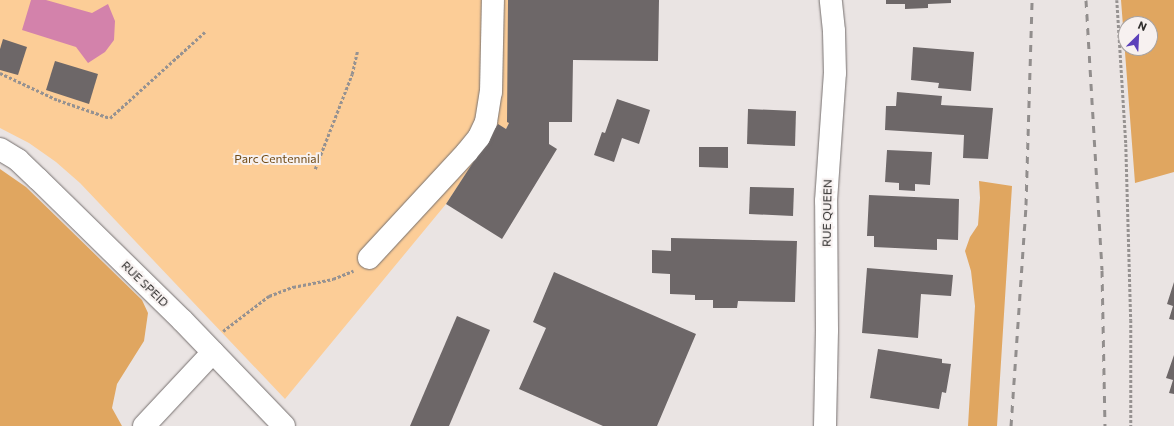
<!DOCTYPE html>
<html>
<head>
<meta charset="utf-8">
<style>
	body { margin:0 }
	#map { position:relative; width:1174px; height:426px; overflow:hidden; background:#eae4e3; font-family:Commissioner,sans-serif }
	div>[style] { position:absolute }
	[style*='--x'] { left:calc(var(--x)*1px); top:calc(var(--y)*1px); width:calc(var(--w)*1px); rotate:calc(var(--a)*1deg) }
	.green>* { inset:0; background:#fccd97 }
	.forest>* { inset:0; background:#e0a660 }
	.water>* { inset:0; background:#d382ab }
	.building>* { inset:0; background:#6d6768 }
	.path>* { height:2.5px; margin-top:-1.25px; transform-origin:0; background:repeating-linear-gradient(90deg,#969291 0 3px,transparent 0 5px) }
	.roads { filter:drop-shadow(0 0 1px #756f6e) drop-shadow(0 0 1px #756f6e) }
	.minor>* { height:22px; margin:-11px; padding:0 11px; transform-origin:11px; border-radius:11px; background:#fff }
	.major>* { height:22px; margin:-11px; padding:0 11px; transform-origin:11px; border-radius:11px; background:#fff }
	.rail>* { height:3px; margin-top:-1.5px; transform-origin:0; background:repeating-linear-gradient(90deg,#928e8d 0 7px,transparent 0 14px) }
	span { translate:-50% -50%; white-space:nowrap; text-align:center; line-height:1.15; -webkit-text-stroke:4px #f7f1f0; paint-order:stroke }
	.park-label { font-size:12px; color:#724c17 }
	.street-label { font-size:12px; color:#312f2e }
	.north { position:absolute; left:1118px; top:16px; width:40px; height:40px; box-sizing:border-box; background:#f7f1f0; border:1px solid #a8a3a2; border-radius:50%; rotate:24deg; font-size:11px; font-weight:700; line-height:16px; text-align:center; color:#312f2e }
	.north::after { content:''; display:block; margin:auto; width:14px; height:18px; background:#5c41ba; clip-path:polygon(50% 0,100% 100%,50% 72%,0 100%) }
</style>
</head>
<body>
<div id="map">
	<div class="green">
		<div style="clip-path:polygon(0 0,508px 0,509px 123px,506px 129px,498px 125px,446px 204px,285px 399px,80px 183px,56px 162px,29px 143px,0 128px)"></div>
	</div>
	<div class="forest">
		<div style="clip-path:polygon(evenodd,1121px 0,1174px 0,1174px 172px,1135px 183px,1121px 0,1126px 24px,1150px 24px,1150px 48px,1126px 48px,1126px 24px)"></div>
		<div style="clip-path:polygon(0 169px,26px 187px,142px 300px,148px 313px,144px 341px,117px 384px,112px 408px,122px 426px,0 426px)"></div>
		<div style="clip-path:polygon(979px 181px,1012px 186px,997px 426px,968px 426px,975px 306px,971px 271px,965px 251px,970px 237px,978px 225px,980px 198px)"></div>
	</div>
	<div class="water">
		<div style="clip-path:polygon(31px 0,46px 0,92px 13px,108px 4px,115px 21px,114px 40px,105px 52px,88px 63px,76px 47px,22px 30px)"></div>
	</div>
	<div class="building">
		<div style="clip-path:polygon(508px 0,659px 0,658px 61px,573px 60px,572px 122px,549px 122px,549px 144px,557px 149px,502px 239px,446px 204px,498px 124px,506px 129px,509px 123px,507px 122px)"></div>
		<div style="clip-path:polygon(886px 0,951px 0,951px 3px,928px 4px,928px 8px,905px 9px,905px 4px,886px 4px)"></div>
		<div style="clip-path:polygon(3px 39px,27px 47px,18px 75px,0 70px,0 49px)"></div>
		<div style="clip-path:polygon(913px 47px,974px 52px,971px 91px,938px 88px,939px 83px,911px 80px)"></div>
		<div style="clip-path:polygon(55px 61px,98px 74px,89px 104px,46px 90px)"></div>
		<div style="clip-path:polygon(897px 92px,942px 96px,941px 105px,993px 108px,988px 159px,963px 158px,964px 135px,885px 130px,886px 106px,896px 106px)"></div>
		<div style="clip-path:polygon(617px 99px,650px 110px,639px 144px,622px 138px,614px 162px,594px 155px,602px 132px,605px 133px)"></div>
		<div style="clip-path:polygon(748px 109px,796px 111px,795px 146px,747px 144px)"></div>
		<div style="clip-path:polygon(699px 147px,728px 147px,728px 168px,699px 167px)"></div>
		<div style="clip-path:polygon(887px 150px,932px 152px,930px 185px,915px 184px,915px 191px,899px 190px,899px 183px,885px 182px)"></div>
		<div style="clip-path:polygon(750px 187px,794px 188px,793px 216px,749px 214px)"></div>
		<div style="clip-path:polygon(869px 195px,959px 199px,958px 240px,937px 239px,937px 250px,874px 247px,874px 236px,867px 236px)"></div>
		<div style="clip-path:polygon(671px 238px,797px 241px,795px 302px,738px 301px,737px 308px,713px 308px,713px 300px,695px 300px,695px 295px,670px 294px,670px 274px,652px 273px,652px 250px,671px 251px)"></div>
		<div style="clip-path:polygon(867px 268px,953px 275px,951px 296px,921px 294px,918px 338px,862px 333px)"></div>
		<div style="clip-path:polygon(554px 272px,696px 334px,657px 426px,603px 426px,519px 389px,546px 328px,533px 322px)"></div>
		<div style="clip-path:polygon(1174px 282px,1174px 320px,1169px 319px,1173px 306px,1167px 304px)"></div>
		<div style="clip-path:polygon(457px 316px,490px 330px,449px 426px,410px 426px)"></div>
		<div style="clip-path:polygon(878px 349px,942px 359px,942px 363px,951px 364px,946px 393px,942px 392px,939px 409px,870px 398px)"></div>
		<div style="clip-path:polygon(1174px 355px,1174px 394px,1169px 393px,1173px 380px,1166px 378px)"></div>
	</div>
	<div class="path">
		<div style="--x:1117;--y:0;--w:144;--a:86.4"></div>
		<div style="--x:1126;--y:144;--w:176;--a:88.4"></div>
		<div style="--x:1131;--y:320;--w:106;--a:90"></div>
		<div style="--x:0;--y:73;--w:64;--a:25"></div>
		<div style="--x:58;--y:100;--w:55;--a:19.1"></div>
		<div style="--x:110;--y:118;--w:128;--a:-42.2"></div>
		<div style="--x:315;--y:169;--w:102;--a:-68.7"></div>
		<div style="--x:352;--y:74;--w:23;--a:-77"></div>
		<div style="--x:223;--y:331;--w:58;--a:-37.3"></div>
		<div style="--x:269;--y:296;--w:26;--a:-21"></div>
		<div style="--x:293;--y:287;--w:41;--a:-11.3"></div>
		<div style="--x:333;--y:279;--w:22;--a:-22"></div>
	</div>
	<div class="roads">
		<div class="minor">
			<div style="--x:0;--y:149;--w:21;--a:31"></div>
			<div style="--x:18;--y:160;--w:28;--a:44"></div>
			<div style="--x:38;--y:179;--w:202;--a:44.4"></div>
			<div style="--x:182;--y:320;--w:147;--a:46.1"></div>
			<div style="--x:369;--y:258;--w:144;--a:-47.2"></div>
			<div style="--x:467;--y:152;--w:19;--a:-51"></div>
			<div style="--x:479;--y:137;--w:17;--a:-65"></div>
			<div style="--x:486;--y:122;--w:30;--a:-81"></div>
			<div style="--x:491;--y:92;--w:92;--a:-88.8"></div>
			<div style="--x:144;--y:426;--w:101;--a:-47"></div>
		</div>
		<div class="major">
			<div style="--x:825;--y:426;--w:96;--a:-88.8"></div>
			<div style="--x:827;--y:330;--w:129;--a:-90.4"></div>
			<div style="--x:826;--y:201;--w:128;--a:-86"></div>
			<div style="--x:835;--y:73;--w:42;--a:-91.4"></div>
			<div style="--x:834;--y:31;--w:31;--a:-96"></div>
		</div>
	</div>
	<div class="rail">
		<div style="--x:1086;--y:0;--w:270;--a:86.6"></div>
		<div style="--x:1102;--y:270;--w:156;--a:88.9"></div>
		<div style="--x:1011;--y:426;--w:222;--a:-86.1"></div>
		<div style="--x:1026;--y:205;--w:205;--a:-88.3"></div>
	</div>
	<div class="park-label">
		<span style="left:277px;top:159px">Parc Centennial</span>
	</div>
	<div class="street-label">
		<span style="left:827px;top:213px;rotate:-89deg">RUE QUEEN</span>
		<span style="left:145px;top:284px;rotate:44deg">RUE SPEID</span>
	</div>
	<div class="north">N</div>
</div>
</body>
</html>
